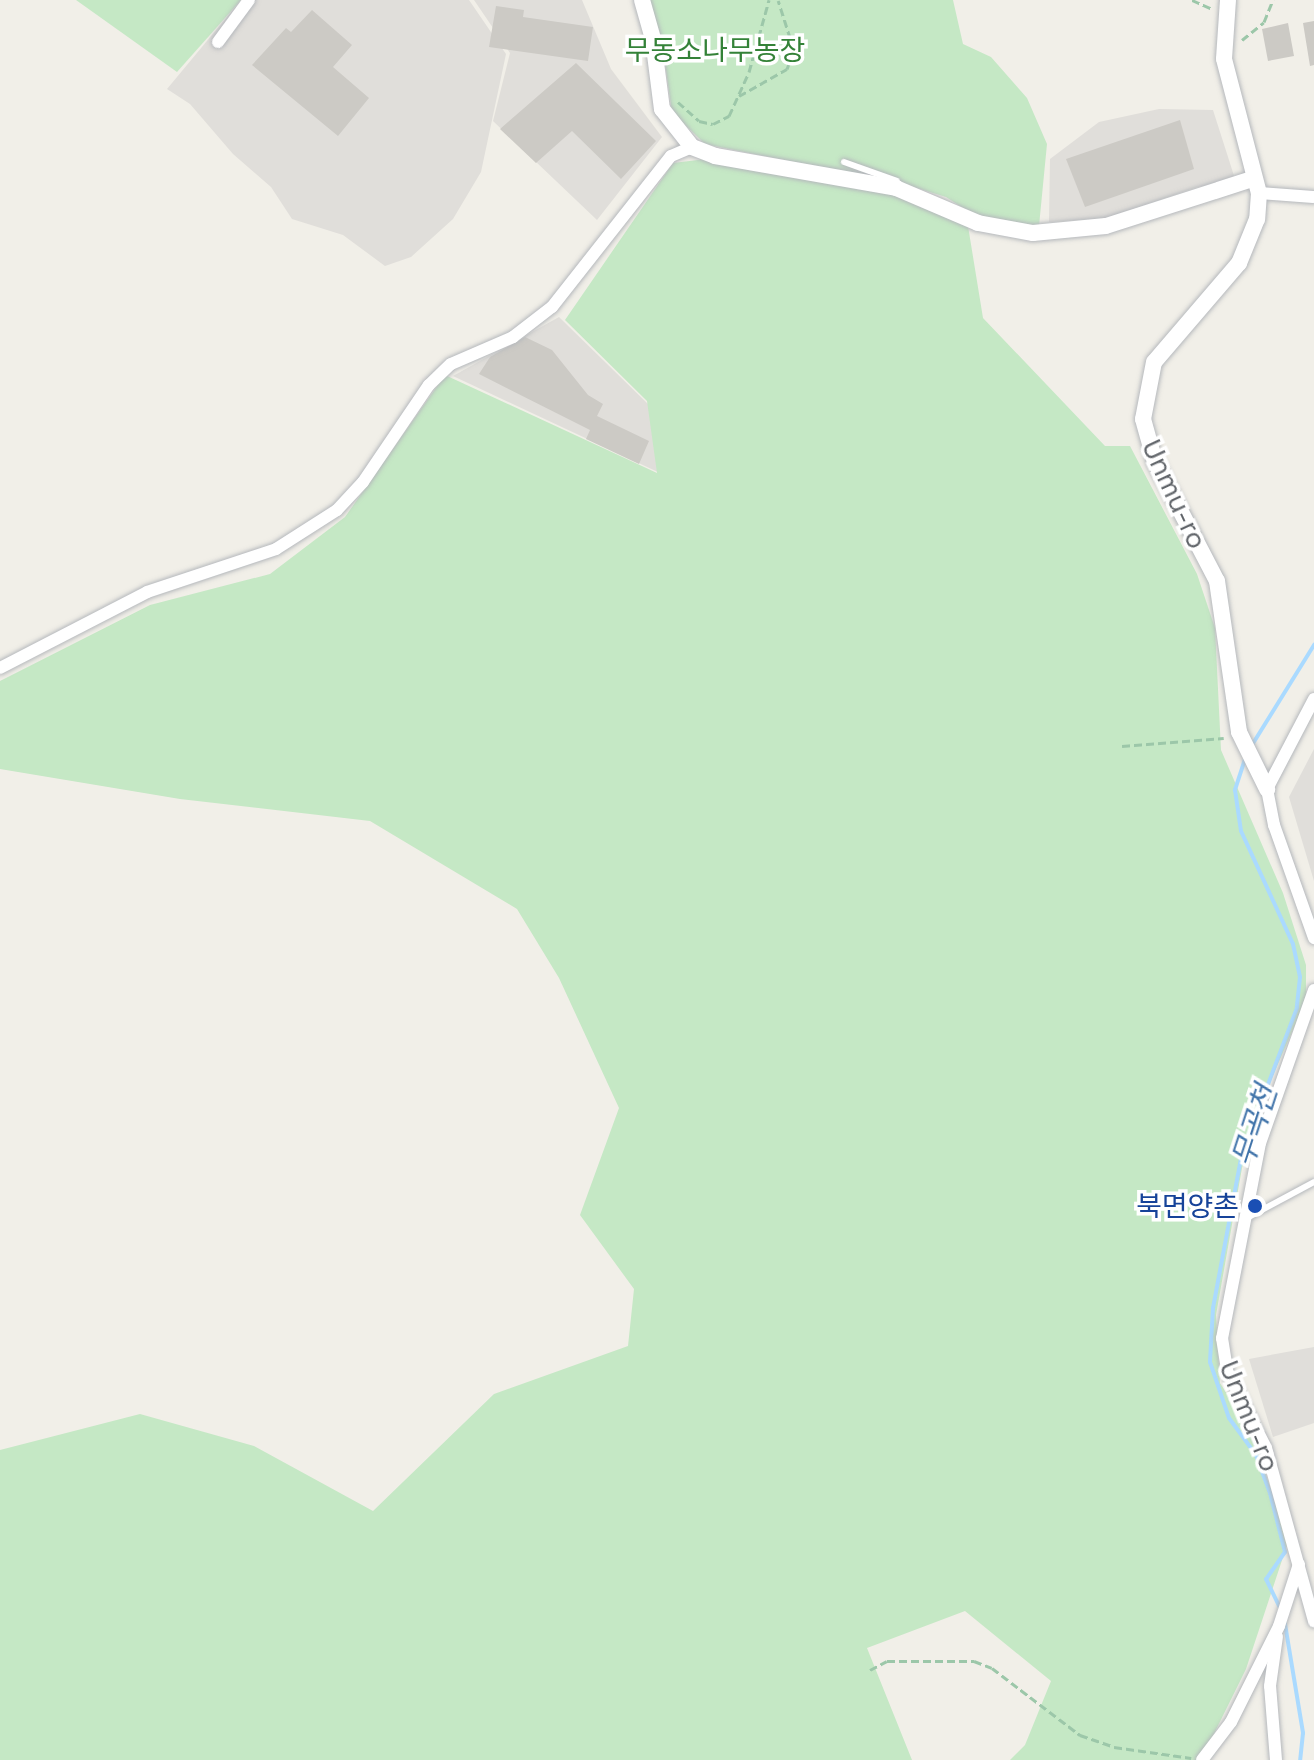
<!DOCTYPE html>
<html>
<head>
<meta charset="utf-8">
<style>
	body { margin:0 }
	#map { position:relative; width:1314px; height:1760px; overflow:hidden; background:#f1efe8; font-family:"Space Grotesk","Noto Sans KR",sans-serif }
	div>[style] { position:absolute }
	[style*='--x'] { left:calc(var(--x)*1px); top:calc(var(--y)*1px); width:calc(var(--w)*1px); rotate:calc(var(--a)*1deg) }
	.industrial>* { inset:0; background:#e0deda }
	.green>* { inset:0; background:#c5e8c5 }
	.stream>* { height:4px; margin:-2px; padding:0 2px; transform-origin:2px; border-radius:2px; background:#aadaff }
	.building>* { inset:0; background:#cccac5 }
	.path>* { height:3px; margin-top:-1.5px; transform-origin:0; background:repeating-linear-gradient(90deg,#9cc7a9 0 8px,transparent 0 12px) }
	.roads { filter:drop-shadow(0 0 2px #b5b8bc) drop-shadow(0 0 2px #b5b8bc) }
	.service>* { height:6px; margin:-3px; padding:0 3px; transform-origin:3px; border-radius:3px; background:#fff }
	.minor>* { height:12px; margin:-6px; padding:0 6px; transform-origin:6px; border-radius:6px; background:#fff }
	.tertiary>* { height:16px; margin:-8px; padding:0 8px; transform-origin:8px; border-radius:8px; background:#fff }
	.dots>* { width:22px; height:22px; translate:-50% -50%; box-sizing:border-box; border:4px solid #fff; border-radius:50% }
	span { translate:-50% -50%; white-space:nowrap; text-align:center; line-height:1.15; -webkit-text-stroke:7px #fff; paint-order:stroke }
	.park-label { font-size:28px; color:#348238 }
	.street-label { font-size:28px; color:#5f6368 }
	.transit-label { font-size:28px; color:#164399 }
	.right { translate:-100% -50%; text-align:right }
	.water-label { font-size:30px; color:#4174aa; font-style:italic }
</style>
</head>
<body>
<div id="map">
	<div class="industrial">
		<div style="clip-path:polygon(241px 0,469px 0,506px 54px,481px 172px,453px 219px,411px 257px,385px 266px,343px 235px,292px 219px,271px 187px,233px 154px,190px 104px,167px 89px)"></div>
		<div style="clip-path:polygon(474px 0,582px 0,611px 69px,662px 137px,597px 220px,493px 121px,510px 53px)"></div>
		<div style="clip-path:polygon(1159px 109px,1213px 110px,1236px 182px,1197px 187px,1108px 218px,1049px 222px,1050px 159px,1099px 122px)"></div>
		<div style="clip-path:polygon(559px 317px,649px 405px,660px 473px,453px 376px)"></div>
		<div style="clip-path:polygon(1314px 749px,1314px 881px,1289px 797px)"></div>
		<div style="clip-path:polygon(1314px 1347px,1314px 1423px,1273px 1437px,1249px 1359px)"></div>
	</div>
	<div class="green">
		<div style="clip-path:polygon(76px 0,241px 0,177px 72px)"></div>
		<div style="clip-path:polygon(649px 0,953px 0,963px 44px,991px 57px,1027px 98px,1047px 144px,1039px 226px,1005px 224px,974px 215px,946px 197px,907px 185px,705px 144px,672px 112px,662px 42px)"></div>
		<div style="clip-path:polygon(706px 159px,753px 171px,863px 186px,921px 201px,968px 226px,983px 318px,1105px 446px,1130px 446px,1197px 574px,1215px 628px,1221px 750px,1283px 893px,1306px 965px,1306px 1000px,1260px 1105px,1242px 1168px,1216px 1315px,1220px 1383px,1252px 1433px,1288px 1542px,1246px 1669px,1201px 1760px,1010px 1760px,1025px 1745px,1051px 1681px,965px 1611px,867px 1648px,912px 1760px,0 1760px,0 1450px,140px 1414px,254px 1446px,373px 1511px,494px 1394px,628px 1346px,634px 1289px,580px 1215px,619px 1108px,559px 978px,517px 909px,370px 821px,180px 799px,0 769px,0 681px,150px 605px,270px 574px,345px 517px,445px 375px,657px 473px,647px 401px,565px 320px,673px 163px)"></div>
	</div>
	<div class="stream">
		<div style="--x:1252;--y:745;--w:118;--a:-58.2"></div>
		<div style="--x:1246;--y:756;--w:36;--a:108"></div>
		<div style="--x:1235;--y:790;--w:41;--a:81.7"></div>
		<div style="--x:1241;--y:831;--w:124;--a:65.3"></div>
		<div style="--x:1293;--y:944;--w:34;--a:78"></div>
		<div style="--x:1300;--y:977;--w:31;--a:96"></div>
		<div style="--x:1297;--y:1008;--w:155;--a:110.8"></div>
		<div style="--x:1242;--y:1153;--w:158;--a:100.6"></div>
		<div style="--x:1213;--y:1308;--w:54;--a:93.2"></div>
		<div style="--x:1210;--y:1362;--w:59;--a:71.3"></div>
		<div style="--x:1229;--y:1418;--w:46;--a:53.9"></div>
		<div style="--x:1256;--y:1455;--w:40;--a:69.8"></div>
		<div style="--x:1270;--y:1493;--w:61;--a:75.7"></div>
		<div style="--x:1285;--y:1552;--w:33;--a:125"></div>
		<div style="--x:1266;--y:1579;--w:34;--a:64"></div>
		<div style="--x:1284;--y:1618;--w:117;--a:80.6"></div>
		<div style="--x:1303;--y:1733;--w:27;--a:96"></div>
	</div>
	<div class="building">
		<div style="clip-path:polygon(496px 6px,524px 10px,523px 17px,593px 27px,588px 61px,489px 47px)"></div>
		<div style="clip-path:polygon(312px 10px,352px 45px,333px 67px,369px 98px,338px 136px,252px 65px,286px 28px,291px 32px)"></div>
		<div style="clip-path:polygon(1314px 21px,1314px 65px,1310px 66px,1303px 23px)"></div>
		<div style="clip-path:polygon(1288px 23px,1294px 56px,1268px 61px,1262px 29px)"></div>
		<div style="clip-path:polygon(576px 63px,656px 141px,621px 179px,572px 131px,536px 163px,500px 129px)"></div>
		<div style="clip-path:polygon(1180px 120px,1194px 169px,1085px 207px,1066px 159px)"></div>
		<div style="clip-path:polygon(525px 337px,552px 350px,588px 395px,603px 404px,597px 416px,649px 441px,639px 464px,586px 439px,590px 430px,479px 374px,490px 357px)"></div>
	</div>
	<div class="path">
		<div style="--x:1192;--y:0;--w:22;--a:24"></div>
		<div style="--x:1242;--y:40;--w:28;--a:-39"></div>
		<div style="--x:1264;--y:22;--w:24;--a:-68"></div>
		<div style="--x:739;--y:96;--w:55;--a:-29.4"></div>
		<div style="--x:787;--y:69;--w:20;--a:-70"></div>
		<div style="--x:794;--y:50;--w:52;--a:-107.7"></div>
		<div style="--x:678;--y:102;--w:28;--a:42"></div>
		<div style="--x:699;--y:121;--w:14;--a:12"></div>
		<div style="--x:713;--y:124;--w:18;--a:-27"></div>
		<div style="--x:729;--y:116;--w:48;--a:-65.6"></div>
		<div style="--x:749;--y:72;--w:75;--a:-74.5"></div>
		<div style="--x:1122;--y:746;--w:102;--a:-4.5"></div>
		<div style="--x:870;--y:1670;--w:19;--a:-28"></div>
		<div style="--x:887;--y:1661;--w:87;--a:0"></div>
		<div style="--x:974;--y:1661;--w:19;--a:21"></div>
		<div style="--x:992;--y:1668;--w:111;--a:37.3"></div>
		<div style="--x:1080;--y:1735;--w:36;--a:19"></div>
		<div style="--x:1114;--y:1747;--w:78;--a:8.1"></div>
	</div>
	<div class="roads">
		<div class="service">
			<div style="--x:844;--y:162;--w:56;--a:19.7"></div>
			<div style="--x:1247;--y:1218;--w:76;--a:-28.2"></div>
		</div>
		<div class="minor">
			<div style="--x:218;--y:42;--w:52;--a:-53.6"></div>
			<div style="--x:1259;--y:193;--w:55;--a:4.2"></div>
			<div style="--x:0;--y:668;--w:165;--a:-27.3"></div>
			<div style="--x:147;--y:592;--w:136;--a:-18.4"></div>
			<div style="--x:276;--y:549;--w:72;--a:-32.6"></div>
			<div style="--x:337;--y:510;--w:38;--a:-47"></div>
			<div style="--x:363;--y:482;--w:117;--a:-55.8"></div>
			<div style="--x:429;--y:385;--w:30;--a:-44"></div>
			<div style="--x:451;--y:364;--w:68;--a:-23.5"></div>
			<div style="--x:513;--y:337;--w:49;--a:-37.6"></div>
			<div style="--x:552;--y:307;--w:192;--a:-51.8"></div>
			<div style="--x:671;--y:156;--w:23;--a:-23"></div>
			<div style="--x:1314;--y:699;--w:102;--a:117.6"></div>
			<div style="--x:1267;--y:789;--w:37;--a:79"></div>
			<div style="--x:1274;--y:825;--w:120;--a:70.5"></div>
			<div style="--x:1314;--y:990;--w:162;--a:109.4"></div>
			<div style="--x:1260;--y:1143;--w:199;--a:101"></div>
			<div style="--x:1222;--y:1338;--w:33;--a:81"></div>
			<div style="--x:1227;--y:1371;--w:86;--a:63.1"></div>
			<div style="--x:1266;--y:1448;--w:180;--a:74.5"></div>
			<div style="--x:1202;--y:1760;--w:48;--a:-52.7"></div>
			<div style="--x:1231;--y:1722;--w:107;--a:-63.4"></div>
			<div style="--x:1279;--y:1626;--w:65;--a:-72.1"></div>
			<div style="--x:1276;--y:1760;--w:74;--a:-94.6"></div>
			<div style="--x:1270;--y:1686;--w:50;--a:-82"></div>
		</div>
		<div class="tertiary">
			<div style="--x:642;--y:0;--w:41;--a:74.2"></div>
			<div style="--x:653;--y:39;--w:71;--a:82.7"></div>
			<div style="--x:662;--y:109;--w:48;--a:51.7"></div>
			<div style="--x:692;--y:147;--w:25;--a:21"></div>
			<div style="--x:715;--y:156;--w:184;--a:10"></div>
			<div style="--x:896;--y:188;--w:89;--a:23.1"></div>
			<div style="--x:978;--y:223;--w:56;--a:10.3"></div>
			<div style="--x:1033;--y:233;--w:73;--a:-5.5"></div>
			<div style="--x:1106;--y:226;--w:153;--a:-17.8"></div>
			<div style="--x:1228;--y:0;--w:59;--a:93.9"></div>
			<div style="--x:1224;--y:59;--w:138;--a:75.4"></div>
			<div style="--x:1259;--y:193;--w:26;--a:94"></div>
			<div style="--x:1257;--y:219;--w:48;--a:112.2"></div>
			<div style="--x:1239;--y:263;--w:130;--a:130.6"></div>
			<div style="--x:1154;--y:362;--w:58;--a:100.9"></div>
			<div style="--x:1143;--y:419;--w:45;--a:74.4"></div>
			<div style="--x:1155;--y:462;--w:134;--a:62.5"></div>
			<div style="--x:1217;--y:581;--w:153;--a:81.7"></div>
			<div style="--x:1239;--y:732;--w:64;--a:63.8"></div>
		</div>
	</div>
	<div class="dots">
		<div style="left:1255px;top:1206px;background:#1a4fb4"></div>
	</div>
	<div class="park-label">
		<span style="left:715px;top:50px">무동소나무농장</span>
	</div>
	<div class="street-label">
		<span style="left:1175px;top:494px;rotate:65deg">Unmu-ro</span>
		<span style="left:1250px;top:1416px;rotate:68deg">Unmu-ro</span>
	</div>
	<div class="transit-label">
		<span class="right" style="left:1239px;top:1206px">북면양촌</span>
	</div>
	<div class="water-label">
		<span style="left:1255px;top:1126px;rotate:-72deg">무곡천</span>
	</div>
</div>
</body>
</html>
